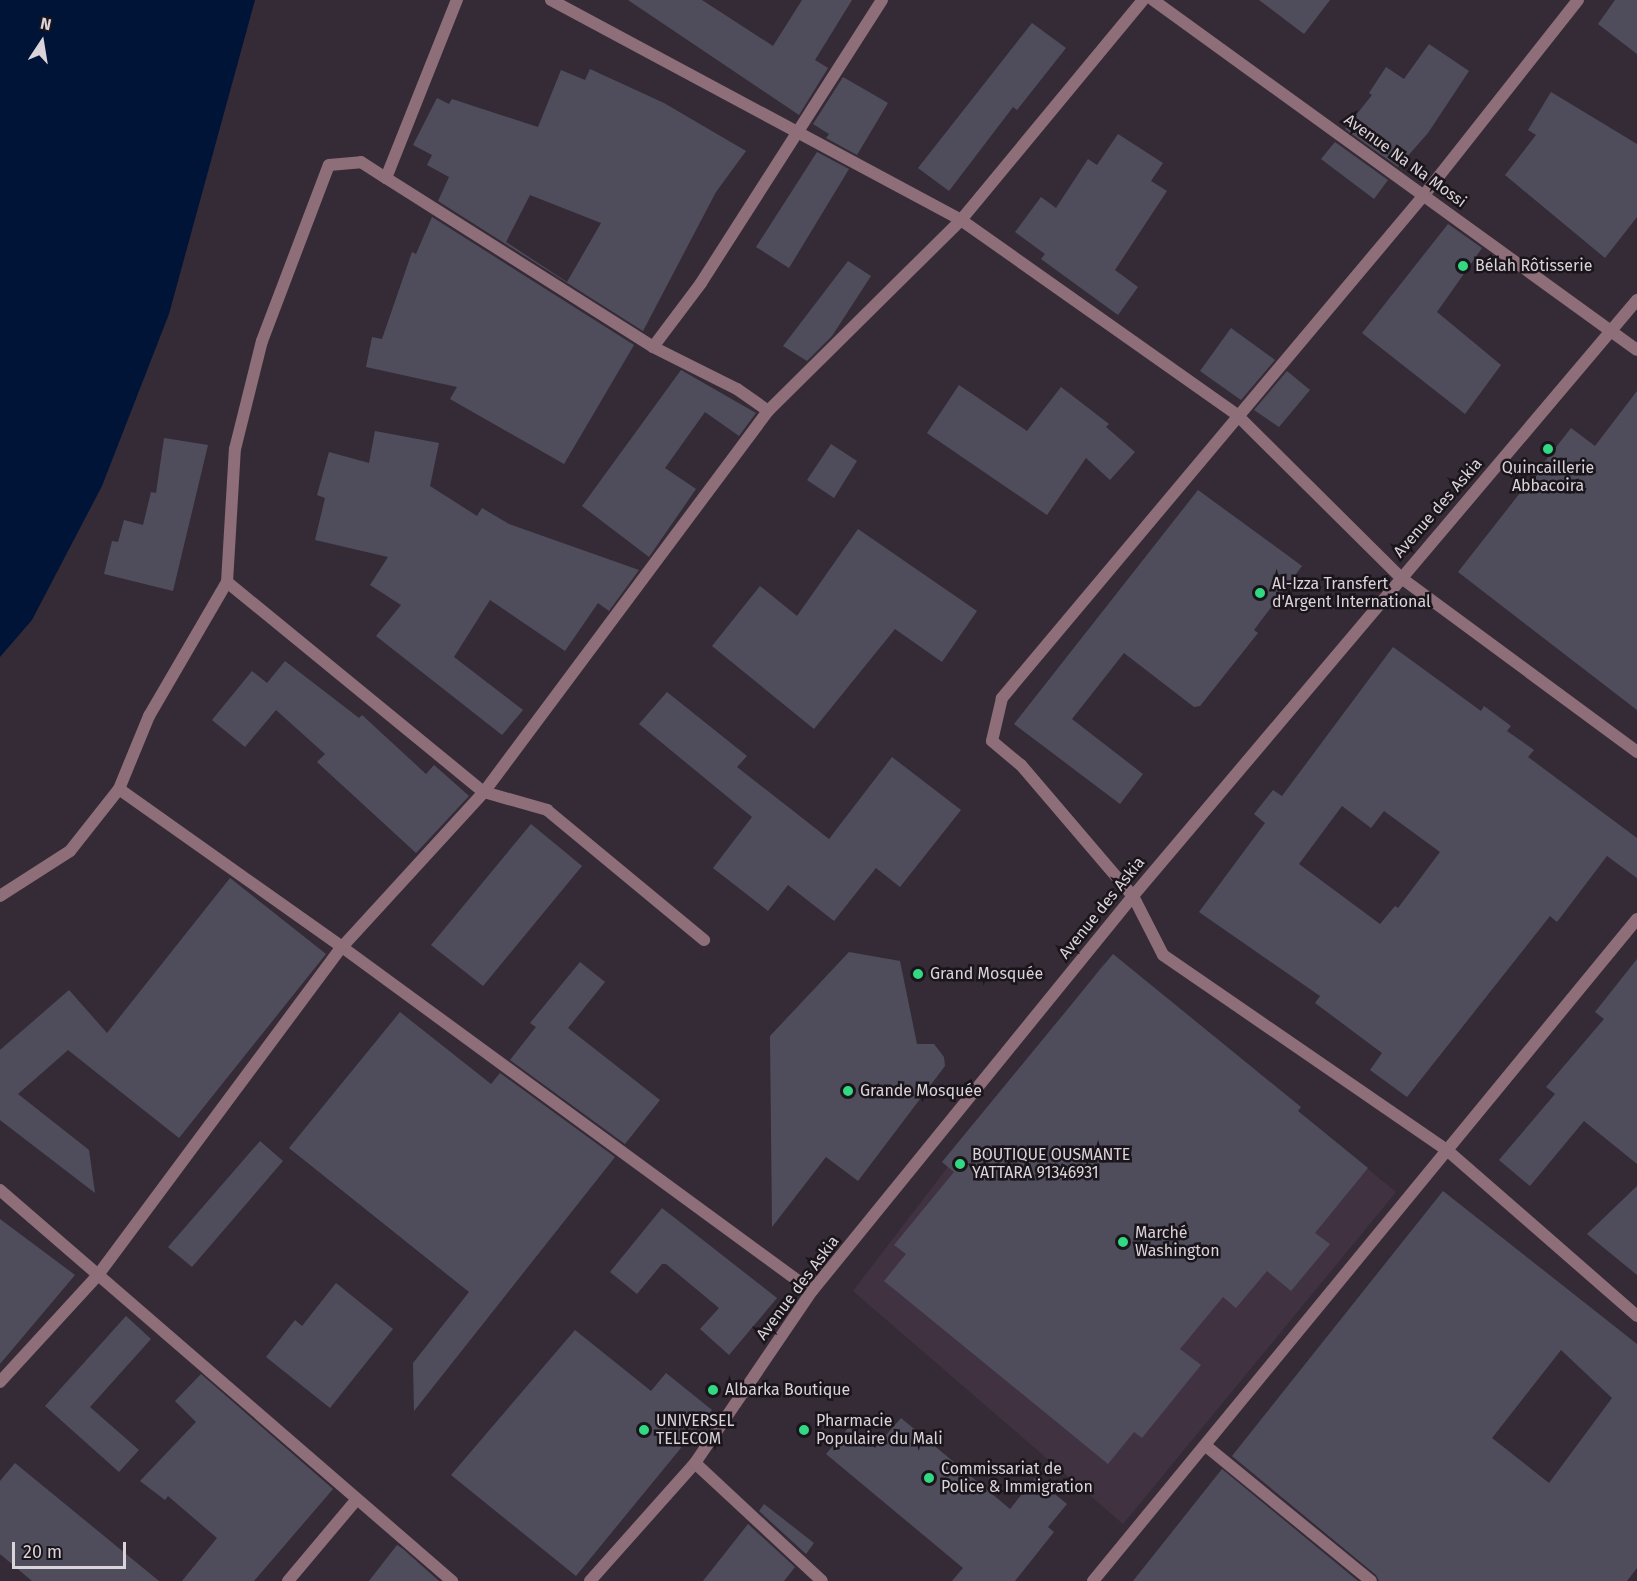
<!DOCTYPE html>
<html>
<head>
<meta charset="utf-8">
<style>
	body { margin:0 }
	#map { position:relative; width:1637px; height:1581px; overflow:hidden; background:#352b36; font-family:"Fira Sans",sans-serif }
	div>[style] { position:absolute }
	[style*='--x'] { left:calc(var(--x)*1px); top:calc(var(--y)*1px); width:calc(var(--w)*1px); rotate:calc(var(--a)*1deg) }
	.built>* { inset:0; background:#413242 }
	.water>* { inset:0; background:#001438 }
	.building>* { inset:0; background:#4f4d5c }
	.minor>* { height:12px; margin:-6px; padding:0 6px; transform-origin:6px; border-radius:6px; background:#8e6e78 }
	.tertiary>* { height:12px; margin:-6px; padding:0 6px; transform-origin:6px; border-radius:6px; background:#8e6e78 }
	.dots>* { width:16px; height:16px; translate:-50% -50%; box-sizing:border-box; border:3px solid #1a151a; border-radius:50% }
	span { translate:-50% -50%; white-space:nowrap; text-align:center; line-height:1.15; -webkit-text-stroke:5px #1a151a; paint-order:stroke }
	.street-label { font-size:16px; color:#dad3da }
	.poi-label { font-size:16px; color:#dad3da }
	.left { translate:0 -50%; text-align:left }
	.north { position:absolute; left:12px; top:12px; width:60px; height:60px; -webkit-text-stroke:4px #1a151a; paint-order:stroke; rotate:12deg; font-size:16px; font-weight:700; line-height:24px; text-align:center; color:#dad3da }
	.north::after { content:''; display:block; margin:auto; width:21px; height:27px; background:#dad3da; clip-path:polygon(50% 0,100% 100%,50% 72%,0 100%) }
	.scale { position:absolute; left:12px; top:1542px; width:114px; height:27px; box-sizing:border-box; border:3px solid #dad3da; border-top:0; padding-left:8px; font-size:18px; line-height:21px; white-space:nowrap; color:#dad3da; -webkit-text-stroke:4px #1a151a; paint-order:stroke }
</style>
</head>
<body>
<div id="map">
	<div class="built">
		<div style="clip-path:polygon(1111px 960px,1396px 1192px,1123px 1524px,853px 1291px,1103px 964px)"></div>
	</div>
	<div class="water">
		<div style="clip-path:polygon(0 0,255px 0,169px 314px,102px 486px,32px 620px,0 657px)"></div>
	</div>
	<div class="building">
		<div style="clip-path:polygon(628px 0,702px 0,773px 46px,802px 0,852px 0,815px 60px,828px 68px,799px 115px)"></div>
		<div style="clip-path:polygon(1259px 0,1330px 0,1304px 34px)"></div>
		<div style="clip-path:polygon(1615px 0,1637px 0,1637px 54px,1598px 24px)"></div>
		<div style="clip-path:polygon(1032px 23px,1066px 48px,1017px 110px,1013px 107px,949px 191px,918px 168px)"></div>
		<div style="clip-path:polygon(1429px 44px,1469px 71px,1428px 133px,1398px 167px,1345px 129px,1372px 95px,1369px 93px,1386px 67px,1404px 79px)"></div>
		<div style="clip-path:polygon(evenodd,590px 69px,664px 103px,746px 151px,716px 192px,643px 331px,438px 201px,449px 177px,427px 165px,432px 155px,413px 145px,437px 98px,449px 104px,452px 99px,538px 127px,561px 70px,585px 80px,590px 69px,530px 195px,601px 223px,567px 282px,506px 242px,530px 195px)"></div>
		<div style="clip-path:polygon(843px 77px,888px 103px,857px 155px,826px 138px,829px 134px,813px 124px)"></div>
		<div style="clip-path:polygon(1551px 92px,1637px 144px,1637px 217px,1605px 258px,1505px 175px,1536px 135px,1528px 130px)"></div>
		<div style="clip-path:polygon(1118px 134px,1163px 163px,1151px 181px,1167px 191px,1115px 270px,1138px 287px,1118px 315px,1041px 259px,1045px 254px,1015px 232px,1041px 197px,1056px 208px,1088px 159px,1097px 165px)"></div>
		<div style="clip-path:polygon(1335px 142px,1388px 180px,1374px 199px,1321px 159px)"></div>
		<div style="clip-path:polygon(817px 152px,849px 169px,789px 268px,756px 247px)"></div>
		<div style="clip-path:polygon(432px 217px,634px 345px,564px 464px,450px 399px,457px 387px,366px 367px,372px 337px,382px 339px,412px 252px,416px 254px)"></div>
		<div style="clip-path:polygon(1448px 224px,1482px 248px,1437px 312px,1501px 365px,1465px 414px,1362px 333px)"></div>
		<div style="clip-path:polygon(848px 261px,871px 276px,832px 336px,807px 361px,783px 346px)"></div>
		<div style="clip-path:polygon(1231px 328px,1275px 360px,1241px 400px,1200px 371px)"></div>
		<div style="clip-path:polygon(681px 370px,756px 413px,739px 436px,705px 412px,665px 468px,696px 489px,649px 557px,582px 506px)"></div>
		<div style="clip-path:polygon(1287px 371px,1310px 390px,1279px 427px,1254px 410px)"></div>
		<div style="clip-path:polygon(959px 385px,1027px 431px,1061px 387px,1109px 424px,1106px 427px,1135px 452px,1110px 480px,1086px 458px,1047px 515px,927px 433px)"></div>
		<div style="clip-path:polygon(1637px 391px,1637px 710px,1458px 572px,1571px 428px,1595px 446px)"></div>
		<div style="clip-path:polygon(375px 431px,439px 443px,430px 486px,477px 516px,482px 508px,509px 524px,639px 570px,609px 611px,598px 603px,565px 651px,490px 600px,454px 657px,523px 710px,502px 735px,376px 636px,401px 605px,370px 585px,388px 557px,315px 540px,325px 498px,317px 495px,329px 452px,369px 463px)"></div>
		<div style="clip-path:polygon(164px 438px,208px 445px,173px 591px,104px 574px,112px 541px,118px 542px,124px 520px,143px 525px,151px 492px,156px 493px)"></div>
		<div style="clip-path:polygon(831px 444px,857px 461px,834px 498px,807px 480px)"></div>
		<div style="clip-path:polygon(1198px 490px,1302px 566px,1254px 630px,1258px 633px,1200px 706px,1194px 707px,1124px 653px,1072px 719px,1143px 774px,1120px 804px,1014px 724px)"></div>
		<div style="clip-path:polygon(858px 529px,977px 611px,942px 662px,895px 629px,814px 729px,712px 646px,760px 586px,797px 616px)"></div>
		<div style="clip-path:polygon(evenodd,1393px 647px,1481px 711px,1484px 706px,1511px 726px,1507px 731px,1534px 750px,1528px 757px,1637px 838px,1637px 878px,1607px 856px,1557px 922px,1550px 916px,1407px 1097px,1370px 1070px,1382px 1053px,1315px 1003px,1320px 996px,1199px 912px,1265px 823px,1254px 814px,1273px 790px,1282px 796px,1393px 647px,1342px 806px,1371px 828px,1384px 811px,1440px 852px,1398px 908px,1395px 906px,1380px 924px,1299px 864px,1342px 806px)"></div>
		<div style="clip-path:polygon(285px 661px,359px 718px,362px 715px,426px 774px,434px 765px,469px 796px,416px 853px,317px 762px,325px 754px,276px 710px,245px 747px,212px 720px,252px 671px,267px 683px)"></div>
		<div style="clip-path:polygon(667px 692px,747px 756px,737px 767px,829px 839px,892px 757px,961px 810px,900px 887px,876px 868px,834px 921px,788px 885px,768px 911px,713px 868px,752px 817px,639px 724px)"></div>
		<div style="clip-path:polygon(531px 824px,582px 866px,483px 986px,431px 945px)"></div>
		<div style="clip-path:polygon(230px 878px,326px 954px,179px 1138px,68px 1050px,18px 1094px,89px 1150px,95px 1193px,0 1120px,0 1050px,69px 990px,107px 1033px)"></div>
		<div style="clip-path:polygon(849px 952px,900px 961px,917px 1044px,934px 1044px,944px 1057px,945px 1066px,858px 1181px,826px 1157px,772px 1227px,770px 1036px)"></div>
		<div style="clip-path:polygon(1113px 954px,1301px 1107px,1298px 1111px,1368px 1168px,1315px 1233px,1330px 1244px,1291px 1291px,1267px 1271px,1236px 1308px,1223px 1297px,1180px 1349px,1201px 1365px,1142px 1438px,1134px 1432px,1108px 1464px,884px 1281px,906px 1254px,894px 1245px,954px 1172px,942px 1162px)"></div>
		<div style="clip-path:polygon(1637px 959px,1637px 1164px,1584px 1121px,1530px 1186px,1499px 1160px,1555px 1094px,1546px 1087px,1604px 1019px,1595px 1012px)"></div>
		<div style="clip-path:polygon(580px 962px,605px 982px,568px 1028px,660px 1100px,625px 1144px,510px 1060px,536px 1027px,530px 1023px)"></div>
		<div style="clip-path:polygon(400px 1012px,491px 1084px,500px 1073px,615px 1157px,414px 1411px,413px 1363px,469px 1292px,289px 1148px)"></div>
		<div style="clip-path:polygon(260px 1141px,283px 1161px,192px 1267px,168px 1247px)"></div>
		<div style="clip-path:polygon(1637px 1186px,1637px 1275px,1587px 1234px)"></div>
		<div style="clip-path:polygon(evenodd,1443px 1191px,1637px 1344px,1637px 1568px,1627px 1581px,1379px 1581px,1376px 1575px,1232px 1456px,1443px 1191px,1561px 1350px,1612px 1398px,1549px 1483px,1492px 1438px,1561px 1350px)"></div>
		<div style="clip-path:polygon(662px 1208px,777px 1298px,729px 1355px,700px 1329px,719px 1308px,666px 1264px,662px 1264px,637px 1294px,610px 1272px)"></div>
		<div style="clip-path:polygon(0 1219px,75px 1275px,0 1364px)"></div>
		<div style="clip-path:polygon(336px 1283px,393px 1329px,330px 1408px,266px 1357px,295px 1320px,302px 1326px)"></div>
		<div style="clip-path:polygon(126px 1316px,151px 1339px,90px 1407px,139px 1450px,119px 1472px,45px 1406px)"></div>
		<div style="clip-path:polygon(575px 1330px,651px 1391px,666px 1373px,712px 1410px,576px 1576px,451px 1475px)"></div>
		<div style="clip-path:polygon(201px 1374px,333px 1489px,254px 1581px,182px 1581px,217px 1538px,168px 1496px,165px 1500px,140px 1481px,196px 1422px,175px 1401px)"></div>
		<div style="clip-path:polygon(901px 1418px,1010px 1509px,1035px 1478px,1067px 1504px,1048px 1527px,1054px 1532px,1015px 1581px,952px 1581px,963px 1568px,826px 1454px,849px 1427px,875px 1448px)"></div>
		<div style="clip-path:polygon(15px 1463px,159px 1581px,32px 1581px,0 1554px,0 1481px)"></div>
		<div style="clip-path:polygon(1222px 1469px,1358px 1581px,1133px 1581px)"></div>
		<div style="clip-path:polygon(764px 1504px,814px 1543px,806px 1554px,759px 1511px)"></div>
		<div style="clip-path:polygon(748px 1524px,795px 1567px,784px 1581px,703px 1581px)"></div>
		<div style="clip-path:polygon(397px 1545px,403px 1549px,439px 1581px,369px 1581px)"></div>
	</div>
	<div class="minor">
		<div style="--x:551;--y:0;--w:465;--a:28.2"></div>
		<div style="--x:961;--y:220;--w:338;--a:35.2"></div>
		<div style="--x:1237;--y:415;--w:230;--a:44.8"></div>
		<div style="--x:1400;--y:577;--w:295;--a:36.4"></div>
		<div style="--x:1153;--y:0;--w:597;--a:35.87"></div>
		<div style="--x:1578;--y:0;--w:248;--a:128.3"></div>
		<div style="--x:1424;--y:195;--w:657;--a:130"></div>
		<div style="--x:1002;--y:698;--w:44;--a:103.1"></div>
		<div style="--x:992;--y:741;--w:38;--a:40"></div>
		<div style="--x:1021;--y:765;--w:172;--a:49.5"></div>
		<div style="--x:1133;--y:896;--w:66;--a:63"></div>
		<div style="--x:1163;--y:955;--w:346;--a:34.5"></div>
		<div style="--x:1448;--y:1151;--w:251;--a:41.1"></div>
		<div style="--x:386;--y:178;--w:316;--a:32.3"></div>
		<div style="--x:653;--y:347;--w:94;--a:26.6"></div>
		<div style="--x:737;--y:389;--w:38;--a:35"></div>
		<div style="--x:653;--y:347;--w:80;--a:-53.1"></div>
		<div style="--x:701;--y:283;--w:336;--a:-57.4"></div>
		<div style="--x:227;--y:582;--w:332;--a:39.3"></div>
		<div style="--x:484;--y:792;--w:66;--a:15.9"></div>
		<div style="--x:547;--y:810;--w:204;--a:39.6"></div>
		<div style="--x:119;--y:789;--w:273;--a:35.3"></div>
		<div style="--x:342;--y:947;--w:582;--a:36.2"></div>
		<div style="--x:0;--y:896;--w:83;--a:-32.7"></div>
		<div style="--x:70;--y:851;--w:79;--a:-51.7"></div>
		<div style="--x:119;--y:789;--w:79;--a:-67.7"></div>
		<div style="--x:149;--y:716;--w:155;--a:-59.8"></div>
		<div style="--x:227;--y:582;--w:133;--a:-86.6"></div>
		<div style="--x:235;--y:449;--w:111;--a:-76"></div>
		<div style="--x:262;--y:341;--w:188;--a:-69.2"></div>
		<div style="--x:329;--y:165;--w:32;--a:-5"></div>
		<div style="--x:361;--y:162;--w:30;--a:33"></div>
		<div style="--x:386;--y:178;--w:192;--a:-68.3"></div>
		<div style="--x:0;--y:1190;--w:598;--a:40.86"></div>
		<div style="--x:0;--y:1382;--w:145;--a:-47.5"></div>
		<div style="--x:98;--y:1275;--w:409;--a:-53.4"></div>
		<div style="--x:342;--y:947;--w:210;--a:-47.5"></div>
		<div style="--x:484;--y:792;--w:475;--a:-53.3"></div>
		<div style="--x:768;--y:411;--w:272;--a:-44.7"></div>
		<div style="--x:961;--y:220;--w:286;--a:-50.4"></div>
		<div style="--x:1206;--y:1446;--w:213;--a:39.3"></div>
		<div style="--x:695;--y:1463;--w:173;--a:42.9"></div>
		<div style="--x:288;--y:1581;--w:107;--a:-49.9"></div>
		<div style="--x:1093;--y:1581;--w:857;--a:-50.59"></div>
	</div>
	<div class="tertiary">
		<div style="--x:590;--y:1581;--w:158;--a:-48.3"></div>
		<div style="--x:695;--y:1463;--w:208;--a:-55.8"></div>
		<div style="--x:812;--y:1291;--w:509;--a:-50.9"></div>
		<div style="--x:1133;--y:896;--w:781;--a:-49.78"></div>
	</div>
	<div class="dots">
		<div style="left:1463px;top:266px;background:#32d882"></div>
		<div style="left:1548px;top:449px;background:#32d882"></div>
		<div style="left:1260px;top:593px;background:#32d882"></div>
		<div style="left:918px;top:974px;background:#32d882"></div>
		<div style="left:848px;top:1091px;background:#32d882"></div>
		<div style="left:960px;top:1164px;background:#32d882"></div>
		<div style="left:1123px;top:1242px;background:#32d882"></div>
		<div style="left:713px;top:1390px;background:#32d882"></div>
		<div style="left:644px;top:1430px;background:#32d882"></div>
		<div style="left:804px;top:1430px;background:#32d882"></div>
		<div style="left:929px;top:1478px;background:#32d882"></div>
	</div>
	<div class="street-label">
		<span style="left:1405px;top:161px;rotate:36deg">Avenue Na Na Mossi</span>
		<span style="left:1438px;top:508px;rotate:-49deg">Avenue des Askia</span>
		<span style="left:1102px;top:908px;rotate:-51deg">Avenue des Askia</span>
		<span style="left:798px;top:1288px;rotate:-53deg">Avenue des Askia</span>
	</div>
	<div class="poi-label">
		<span class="left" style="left:1475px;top:266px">Bélah Rôtisserie</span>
		<span style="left:1548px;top:477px">Quincaillerie<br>Abbacoira</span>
		<span class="left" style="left:1272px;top:593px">Al-Izza Transfert<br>d'Argent International</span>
		<span class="left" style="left:930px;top:974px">Grand Mosquée</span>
		<span class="left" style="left:860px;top:1091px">Grande Mosquée</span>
		<span class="left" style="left:972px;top:1164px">BOUTIQUE OUSMANTE<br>YATTARA 91346931</span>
		<span class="left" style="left:1135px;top:1242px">Marché<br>Washington</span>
		<span class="left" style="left:725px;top:1390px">Albarka Boutique</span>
		<span class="left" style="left:656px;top:1430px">UNIVERSEL<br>TELECOM</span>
		<span class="left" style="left:816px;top:1430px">Pharmacie<br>Populaire du Mali</span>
		<span class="left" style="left:941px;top:1478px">Commissariat de<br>Police &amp; Immigration</span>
	</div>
	<div class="north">N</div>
	<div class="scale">20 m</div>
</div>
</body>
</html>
